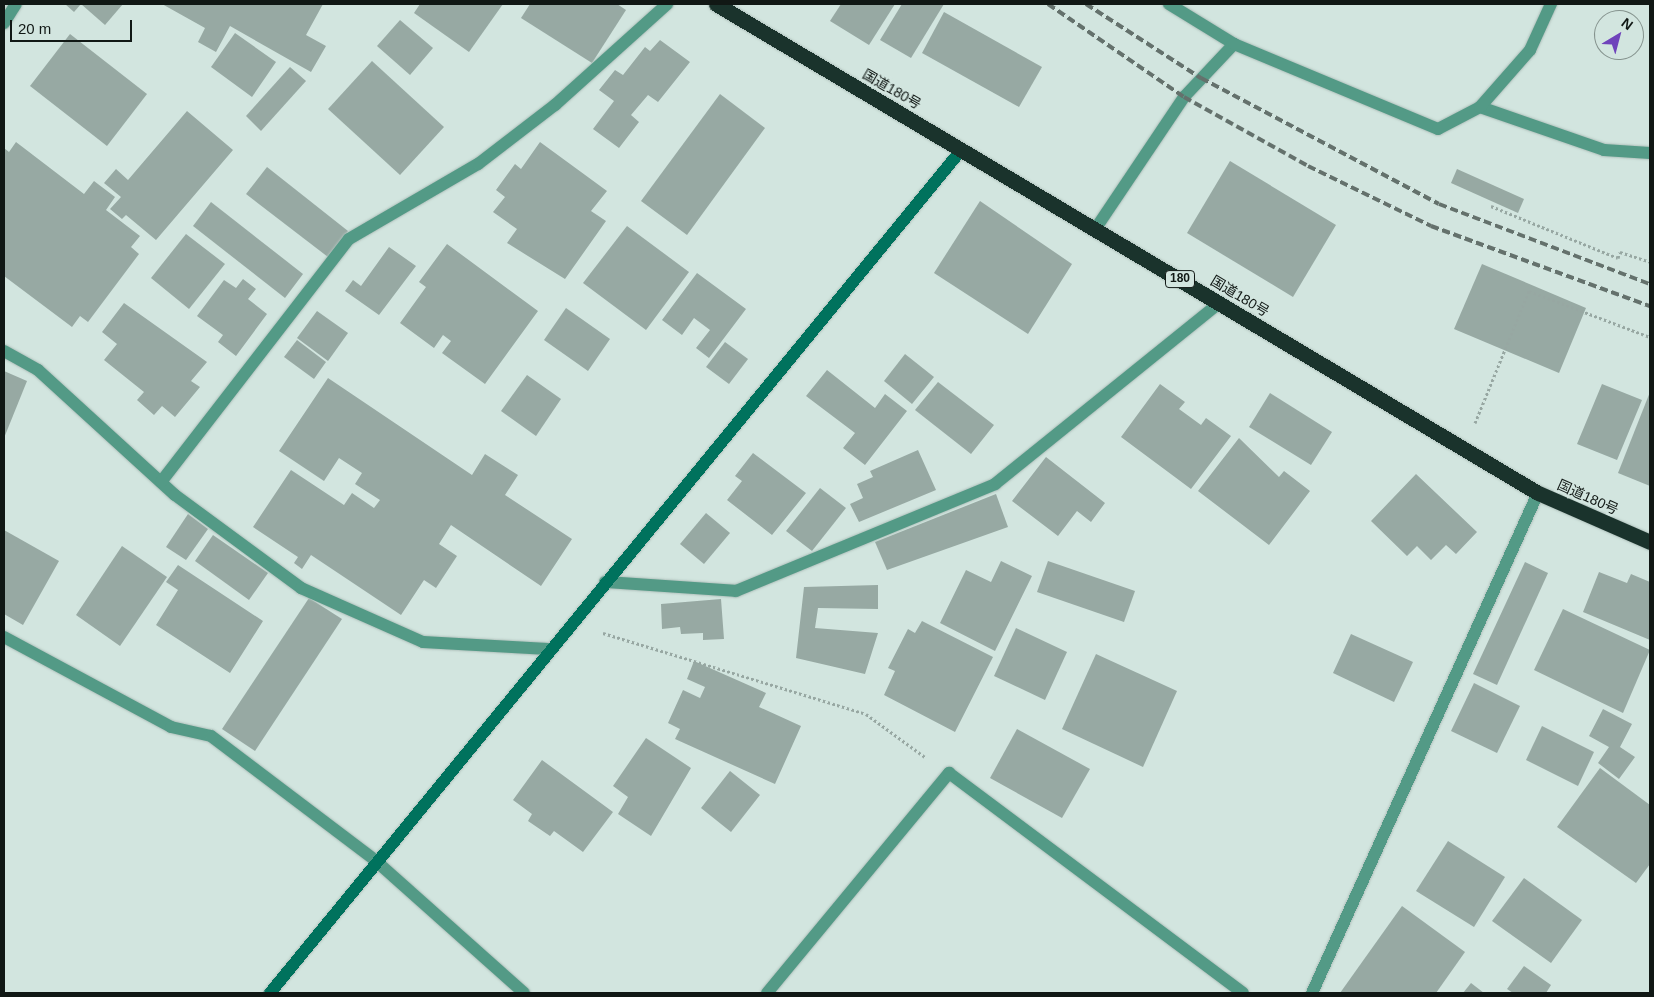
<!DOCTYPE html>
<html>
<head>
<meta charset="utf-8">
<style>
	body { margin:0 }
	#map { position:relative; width:1654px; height:997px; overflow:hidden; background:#d2e5df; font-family:Helvetica,"Noto Sans JP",sans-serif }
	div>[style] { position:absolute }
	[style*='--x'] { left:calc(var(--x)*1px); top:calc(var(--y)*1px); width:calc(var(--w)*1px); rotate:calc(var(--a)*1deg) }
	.building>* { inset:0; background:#97a9a3 }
	.path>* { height:3px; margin-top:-1.5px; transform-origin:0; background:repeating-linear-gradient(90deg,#97a7a2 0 2.5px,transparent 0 5px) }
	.roads { filter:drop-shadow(0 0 1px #afc0bb) drop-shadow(0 0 1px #afc0bb) }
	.street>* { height:12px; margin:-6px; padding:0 6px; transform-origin:6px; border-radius:6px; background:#539a86 }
	.secondary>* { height:12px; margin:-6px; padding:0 6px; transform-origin:6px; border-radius:6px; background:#00725d }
	.highway>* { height:15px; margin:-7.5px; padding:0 7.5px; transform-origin:7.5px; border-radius:7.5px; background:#1a332c }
	.rail>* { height:4px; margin-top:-2px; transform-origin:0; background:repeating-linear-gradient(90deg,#64716c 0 8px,transparent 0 12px) }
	span { translate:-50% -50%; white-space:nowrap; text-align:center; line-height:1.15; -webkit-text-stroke:5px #d2e5df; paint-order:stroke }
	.shield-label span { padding:1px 4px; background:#d2e5df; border:1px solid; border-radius:4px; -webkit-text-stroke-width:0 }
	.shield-label { font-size:12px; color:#111815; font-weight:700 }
	.street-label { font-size:14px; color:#111815 }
	.frame { position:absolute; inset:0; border:5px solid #111815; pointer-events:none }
	.north { position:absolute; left:1594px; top:10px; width:50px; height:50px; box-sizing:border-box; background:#d2e5df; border:1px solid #85938e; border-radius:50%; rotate:37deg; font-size:14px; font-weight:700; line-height:20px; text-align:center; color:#111815 }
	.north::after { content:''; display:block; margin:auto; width:18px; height:22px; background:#6f43bb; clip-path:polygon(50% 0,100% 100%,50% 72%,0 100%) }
	.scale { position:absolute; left:10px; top:20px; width:122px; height:22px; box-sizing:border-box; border:2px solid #111815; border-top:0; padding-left:6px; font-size:15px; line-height:18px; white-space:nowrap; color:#111815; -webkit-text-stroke:4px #d2e5df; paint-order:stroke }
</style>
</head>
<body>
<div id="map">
	<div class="building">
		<div style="clip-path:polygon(65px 4px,81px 4px,74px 12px)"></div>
		<div style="clip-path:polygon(81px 4px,123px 4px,105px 25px)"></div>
		<div style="clip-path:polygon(162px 4px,323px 4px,306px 35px,326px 46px,311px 72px,230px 26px,216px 52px,198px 42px,205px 28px)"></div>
		<div style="clip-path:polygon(420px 4px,503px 4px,469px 52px,414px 13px)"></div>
		<div style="clip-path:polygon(530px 4px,617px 4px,626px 10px,592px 63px,521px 18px)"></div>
		<div style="clip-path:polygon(841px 4px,895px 4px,869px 45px,830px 21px)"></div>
		<div style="clip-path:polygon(902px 4px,944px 4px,911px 58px,880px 40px)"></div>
		<div style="clip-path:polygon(944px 12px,1042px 67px,1019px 107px,922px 53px)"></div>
		<div style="clip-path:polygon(400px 20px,433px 48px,410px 75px,377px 46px)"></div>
		<div style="clip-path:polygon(235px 33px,276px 62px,252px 97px,211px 67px)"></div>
		<div style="clip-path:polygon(70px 34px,147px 94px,107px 146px,30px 86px)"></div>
		<div style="clip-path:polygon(660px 40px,690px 62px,658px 102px,648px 95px,631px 115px,639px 122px,619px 148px,593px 129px,614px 101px,599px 90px,615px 70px,623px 75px,645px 47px,650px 51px)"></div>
		<div style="clip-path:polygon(372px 61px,444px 127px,400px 175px,328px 109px)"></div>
		<div style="clip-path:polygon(290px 67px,306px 81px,261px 131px,246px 116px)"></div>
		<div style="clip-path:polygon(720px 94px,765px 128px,687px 235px,641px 201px)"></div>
		<div style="clip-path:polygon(187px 111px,233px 150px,156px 240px,126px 215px,122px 219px,110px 209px,121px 197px,104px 183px,116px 169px,128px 180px)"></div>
		<div style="clip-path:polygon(16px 142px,84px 194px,94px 181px,115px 197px,106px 210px,140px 236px,131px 247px,139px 254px,88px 322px,80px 316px,72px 327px,4px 276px,4px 148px,9px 152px)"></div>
		<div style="clip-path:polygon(540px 142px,607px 191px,591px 211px,606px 221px,565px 279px,507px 243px,517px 229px,493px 212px,505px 197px,496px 190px,515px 164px,521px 169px)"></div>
		<div style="clip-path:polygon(1230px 161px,1336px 225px,1293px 297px,1187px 233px)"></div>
		<div style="clip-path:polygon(267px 167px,348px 231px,328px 257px,246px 194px)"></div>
		<div style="clip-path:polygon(1457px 169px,1524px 199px,1518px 213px,1451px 183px)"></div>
		<div style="clip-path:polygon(980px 201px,1072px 264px,1028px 334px,934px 273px)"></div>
		<div style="clip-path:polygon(211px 202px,303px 274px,285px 298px,193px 226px)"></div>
		<div style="clip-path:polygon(627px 226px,689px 272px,646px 330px,583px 283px)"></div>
		<div style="clip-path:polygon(186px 234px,225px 264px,189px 309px,151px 278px)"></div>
		<div style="clip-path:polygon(447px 244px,538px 311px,485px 384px,442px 353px,451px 341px,443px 335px,434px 348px,400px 323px,426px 287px,419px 282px)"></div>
		<div style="clip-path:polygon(389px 247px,416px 266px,379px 315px,345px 291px,353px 280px,361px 286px)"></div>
		<div style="clip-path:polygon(1482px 264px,1586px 308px,1559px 373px,1454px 329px)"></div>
		<div style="clip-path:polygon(697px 273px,746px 309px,709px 358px,696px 348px,710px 330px,694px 318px,682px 335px,662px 320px)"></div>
		<div style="clip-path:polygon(243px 279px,256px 289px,248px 299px,267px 314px,236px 356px,218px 342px,223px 335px,197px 316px,224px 280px,236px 288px)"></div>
		<div style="clip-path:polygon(124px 303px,207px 362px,191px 381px,200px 387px,175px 417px,162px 406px,154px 415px,137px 400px,144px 392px,104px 360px,117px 344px,102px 332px)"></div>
		<div style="clip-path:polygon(566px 308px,610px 339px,588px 371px,544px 340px)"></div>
		<div style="clip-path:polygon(317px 311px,348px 333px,328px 361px,297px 338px)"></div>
		<div style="clip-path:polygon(297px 340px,326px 362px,314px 379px,284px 357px)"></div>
		<div style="clip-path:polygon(725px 342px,748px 359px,729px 384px,706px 367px)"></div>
		<div style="clip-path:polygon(905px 354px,934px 377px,912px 404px,884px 381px)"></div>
		<div style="clip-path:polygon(827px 370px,875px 408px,885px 394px,907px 411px,865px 465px,843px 448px,855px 433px,806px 396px)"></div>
		<div style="clip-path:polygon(4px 371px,27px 381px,4px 438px)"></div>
		<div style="clip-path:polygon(527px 375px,561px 399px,536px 436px,501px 411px)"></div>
		<div style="clip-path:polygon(328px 378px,472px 475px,485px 454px,518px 475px,505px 495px,572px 539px,541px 586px,451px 525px,439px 544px,457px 556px,436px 588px,424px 580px,401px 615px,311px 555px,302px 569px,294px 563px,298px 557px,253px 527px,291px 470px,344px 505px,352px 493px,374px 508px,380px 500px,355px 484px,362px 473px,339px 458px,324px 481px,279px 451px)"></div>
		<div style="clip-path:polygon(938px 382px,994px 425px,971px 454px,915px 410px)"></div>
		<div style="clip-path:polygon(1160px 384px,1185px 402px,1179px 409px,1201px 425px,1206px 418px,1231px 436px,1191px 489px,1121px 437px)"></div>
		<div style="clip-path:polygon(1602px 384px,1642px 400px,1617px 460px,1577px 444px)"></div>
		<div style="clip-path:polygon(1650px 392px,1650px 486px,1618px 473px)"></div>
		<div style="clip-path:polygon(1270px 393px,1332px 432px,1311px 465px,1249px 427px)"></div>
		<div style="clip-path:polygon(1239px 438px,1279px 477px,1284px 471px,1310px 491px,1269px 545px,1198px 491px)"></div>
		<div style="clip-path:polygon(918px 450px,936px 490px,859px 522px,850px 504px,863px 498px,857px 484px,873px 477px,870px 471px)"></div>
		<div style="clip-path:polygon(753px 453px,806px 493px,772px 535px,727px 500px,742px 481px,735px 476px)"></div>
		<div style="clip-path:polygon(1046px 457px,1105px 503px,1091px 522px,1077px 511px,1058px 536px,1012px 501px)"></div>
		<div style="clip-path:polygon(1416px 474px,1477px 532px,1456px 554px,1446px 545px,1431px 560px,1417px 546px,1407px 556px,1371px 521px)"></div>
		<div style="clip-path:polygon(820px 488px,846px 508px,812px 551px,786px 531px)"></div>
		<div style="clip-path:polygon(996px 494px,1008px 527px,887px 570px,875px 542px)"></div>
		<div style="clip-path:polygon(706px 513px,730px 533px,704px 564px,680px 544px)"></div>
		<div style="clip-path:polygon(188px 514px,208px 529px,186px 560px,166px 547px)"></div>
		<div style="clip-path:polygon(4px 530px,59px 561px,23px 625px,4px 614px)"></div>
		<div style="clip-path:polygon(213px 535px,268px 573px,249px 600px,195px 561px)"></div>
		<div style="clip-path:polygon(122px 546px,167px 577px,120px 646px,76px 615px)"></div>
		<div style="clip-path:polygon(1001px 561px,1032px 576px,995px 651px,940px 623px,966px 570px,991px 582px)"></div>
		<div style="clip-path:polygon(1048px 561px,1135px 591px,1124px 622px,1037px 592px)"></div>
		<div style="clip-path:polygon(1525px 562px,1548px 573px,1497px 685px,1473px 674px)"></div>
		<div style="clip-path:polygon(178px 565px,263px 621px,230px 673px,156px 625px,178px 590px,166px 582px)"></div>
		<div style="clip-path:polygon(1599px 572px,1627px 583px,1631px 574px,1650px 582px,1650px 640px,1583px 612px)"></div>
		<div style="clip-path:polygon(878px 585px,878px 609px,818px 608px,815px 628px,878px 633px,865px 674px,796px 658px,804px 587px)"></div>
		<div style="clip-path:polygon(309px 598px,342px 619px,255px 751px,222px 729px)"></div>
		<div style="clip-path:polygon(721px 599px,724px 639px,703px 640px,703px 633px,681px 634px,680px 627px,662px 629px,661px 604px)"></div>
		<div style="clip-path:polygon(1563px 609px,1650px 650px,1623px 713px,1534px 670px)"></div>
		<div style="clip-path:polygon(922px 621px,993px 657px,955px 732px,884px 695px,895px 671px,888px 668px,908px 629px,915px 633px)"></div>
		<div style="clip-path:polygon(1016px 628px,1067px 652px,1045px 700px,994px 676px)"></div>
		<div style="clip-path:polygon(1351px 634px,1413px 662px,1394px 702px,1333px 673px)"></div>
		<div style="clip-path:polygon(1096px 654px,1177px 691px,1143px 767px,1062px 729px)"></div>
		<div style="clip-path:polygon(694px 661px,766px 693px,759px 707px,801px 726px,775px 784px,675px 739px,680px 729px,668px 723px,683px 690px,700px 698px,705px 687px,687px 679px)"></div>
		<div style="clip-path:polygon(1474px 683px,1520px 706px,1497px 753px,1451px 731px)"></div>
		<div style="clip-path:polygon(1603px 709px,1632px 724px,1620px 747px,1635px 757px,1619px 779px,1598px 763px,1609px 747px,1589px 736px)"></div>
		<div style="clip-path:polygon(1542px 726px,1594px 752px,1578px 786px,1526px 760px)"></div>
		<div style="clip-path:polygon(1017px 729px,1090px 769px,1062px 818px,990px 778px)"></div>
		<div style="clip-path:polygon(646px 738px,691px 768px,651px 836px,618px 814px,628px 797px,613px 786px)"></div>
		<div style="clip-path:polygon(542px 760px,613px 812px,583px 852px,554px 831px,550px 836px,528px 821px,532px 814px,513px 800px)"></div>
		<div style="clip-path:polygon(1600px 768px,1650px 805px,1650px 864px,1636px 883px,1557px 827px)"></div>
		<div style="clip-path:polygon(730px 771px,760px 795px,731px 832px,701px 808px)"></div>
		<div style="clip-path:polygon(1448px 841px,1505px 877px,1474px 927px,1416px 891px)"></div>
		<div style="clip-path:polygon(1524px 878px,1582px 920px,1551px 963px,1492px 921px)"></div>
		<div style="clip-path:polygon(1402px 906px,1465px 952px,1436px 993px,1340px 993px)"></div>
		<div style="clip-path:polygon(1524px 966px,1551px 985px,1546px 993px,1513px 993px,1507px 989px)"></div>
		<div style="clip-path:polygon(1471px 983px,1484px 993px,1463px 993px)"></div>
	</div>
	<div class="path">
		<div style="--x:1491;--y:206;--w:137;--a:22.3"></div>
		<div style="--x:1618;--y:258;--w:6;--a:-72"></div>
		<div style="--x:1620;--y:252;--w:32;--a:18"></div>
		<div style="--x:1475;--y:423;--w:143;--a:-67.8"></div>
		<div style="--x:1529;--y:291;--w:129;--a:20.8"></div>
		<div style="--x:603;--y:633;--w:275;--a:17.1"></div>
		<div style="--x:866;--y:714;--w:73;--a:36.1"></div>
	</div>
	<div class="roads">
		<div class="street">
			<div style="--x:1169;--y:4;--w:76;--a:31.6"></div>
			<div style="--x:4;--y:23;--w:22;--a:-58"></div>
			<div style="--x:1480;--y:107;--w:131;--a:19.1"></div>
			<div style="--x:1604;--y:150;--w:46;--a:3.7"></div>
			<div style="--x:1096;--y:228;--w:158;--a:-56.1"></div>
			<div style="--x:1184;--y:97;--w:73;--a:-46.7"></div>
			<div style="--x:1234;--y:44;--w:221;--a:22.6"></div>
			<div style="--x:1438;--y:129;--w:47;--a:-27.6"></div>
			<div style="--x:1480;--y:107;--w:76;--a:-48.7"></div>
			<div style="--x:1530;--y:50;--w:51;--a:-65.5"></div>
			<div style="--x:4;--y:351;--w:39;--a:29"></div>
			<div style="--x:38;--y:370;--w:185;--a:42.4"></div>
			<div style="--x:175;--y:495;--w:157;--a:36.4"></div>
			<div style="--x:301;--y:588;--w:133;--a:23.9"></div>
			<div style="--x:423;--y:642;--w:125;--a:3.2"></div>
			<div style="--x:161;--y:482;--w:307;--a:-52.3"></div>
			<div style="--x:349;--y:239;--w:149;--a:-30.2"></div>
			<div style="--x:478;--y:164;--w:97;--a:-37.5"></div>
			<div style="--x:555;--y:105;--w:151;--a:-42"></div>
			<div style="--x:605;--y:582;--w:131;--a:3.9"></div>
			<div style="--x:736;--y:591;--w:280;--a:-22.4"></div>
			<div style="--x:995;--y:484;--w:288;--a:-38.9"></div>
			<div style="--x:4;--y:637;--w:190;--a:28.3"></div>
			<div style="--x:171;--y:727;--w:41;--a:12.7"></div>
			<div style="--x:211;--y:736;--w:207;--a:37.1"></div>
			<div style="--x:376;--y:861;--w:198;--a:41.7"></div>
			<div style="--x:767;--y:993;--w:286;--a:-50.4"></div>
			<div style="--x:949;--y:773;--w:367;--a:36.8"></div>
			<div style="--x:1312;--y:993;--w:549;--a:-65.68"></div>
		</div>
		<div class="secondary">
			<div style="--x:270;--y:993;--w:1091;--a:-50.65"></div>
		</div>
		<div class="highway">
			<div style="--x:716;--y:4;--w:956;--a:30.75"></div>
			<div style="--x:1538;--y:493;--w:122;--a:23.6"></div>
		</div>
	</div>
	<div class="rail">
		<div style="--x:1048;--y:4;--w:165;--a:34.4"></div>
		<div style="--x:1184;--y:97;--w:142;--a:29.1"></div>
		<div style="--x:1308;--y:166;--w:137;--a:26"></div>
		<div style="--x:1431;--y:226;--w:233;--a:20.1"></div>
		<div style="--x:1086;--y:4;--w:137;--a:32.8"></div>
		<div style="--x:1201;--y:78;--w:269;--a:27.9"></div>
		<div style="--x:1439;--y:204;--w:226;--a:20.8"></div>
	</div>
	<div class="shield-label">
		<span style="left:1180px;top:279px">180</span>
	</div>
	<div class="street-label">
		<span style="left:892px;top:89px;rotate:30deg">国道180号</span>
		<span style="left:1240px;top:296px;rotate:31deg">国道180号</span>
		<span style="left:1588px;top:497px;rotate:24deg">国道180号</span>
	</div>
	<div class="frame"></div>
	<div class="north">N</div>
	<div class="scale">20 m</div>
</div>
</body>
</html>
